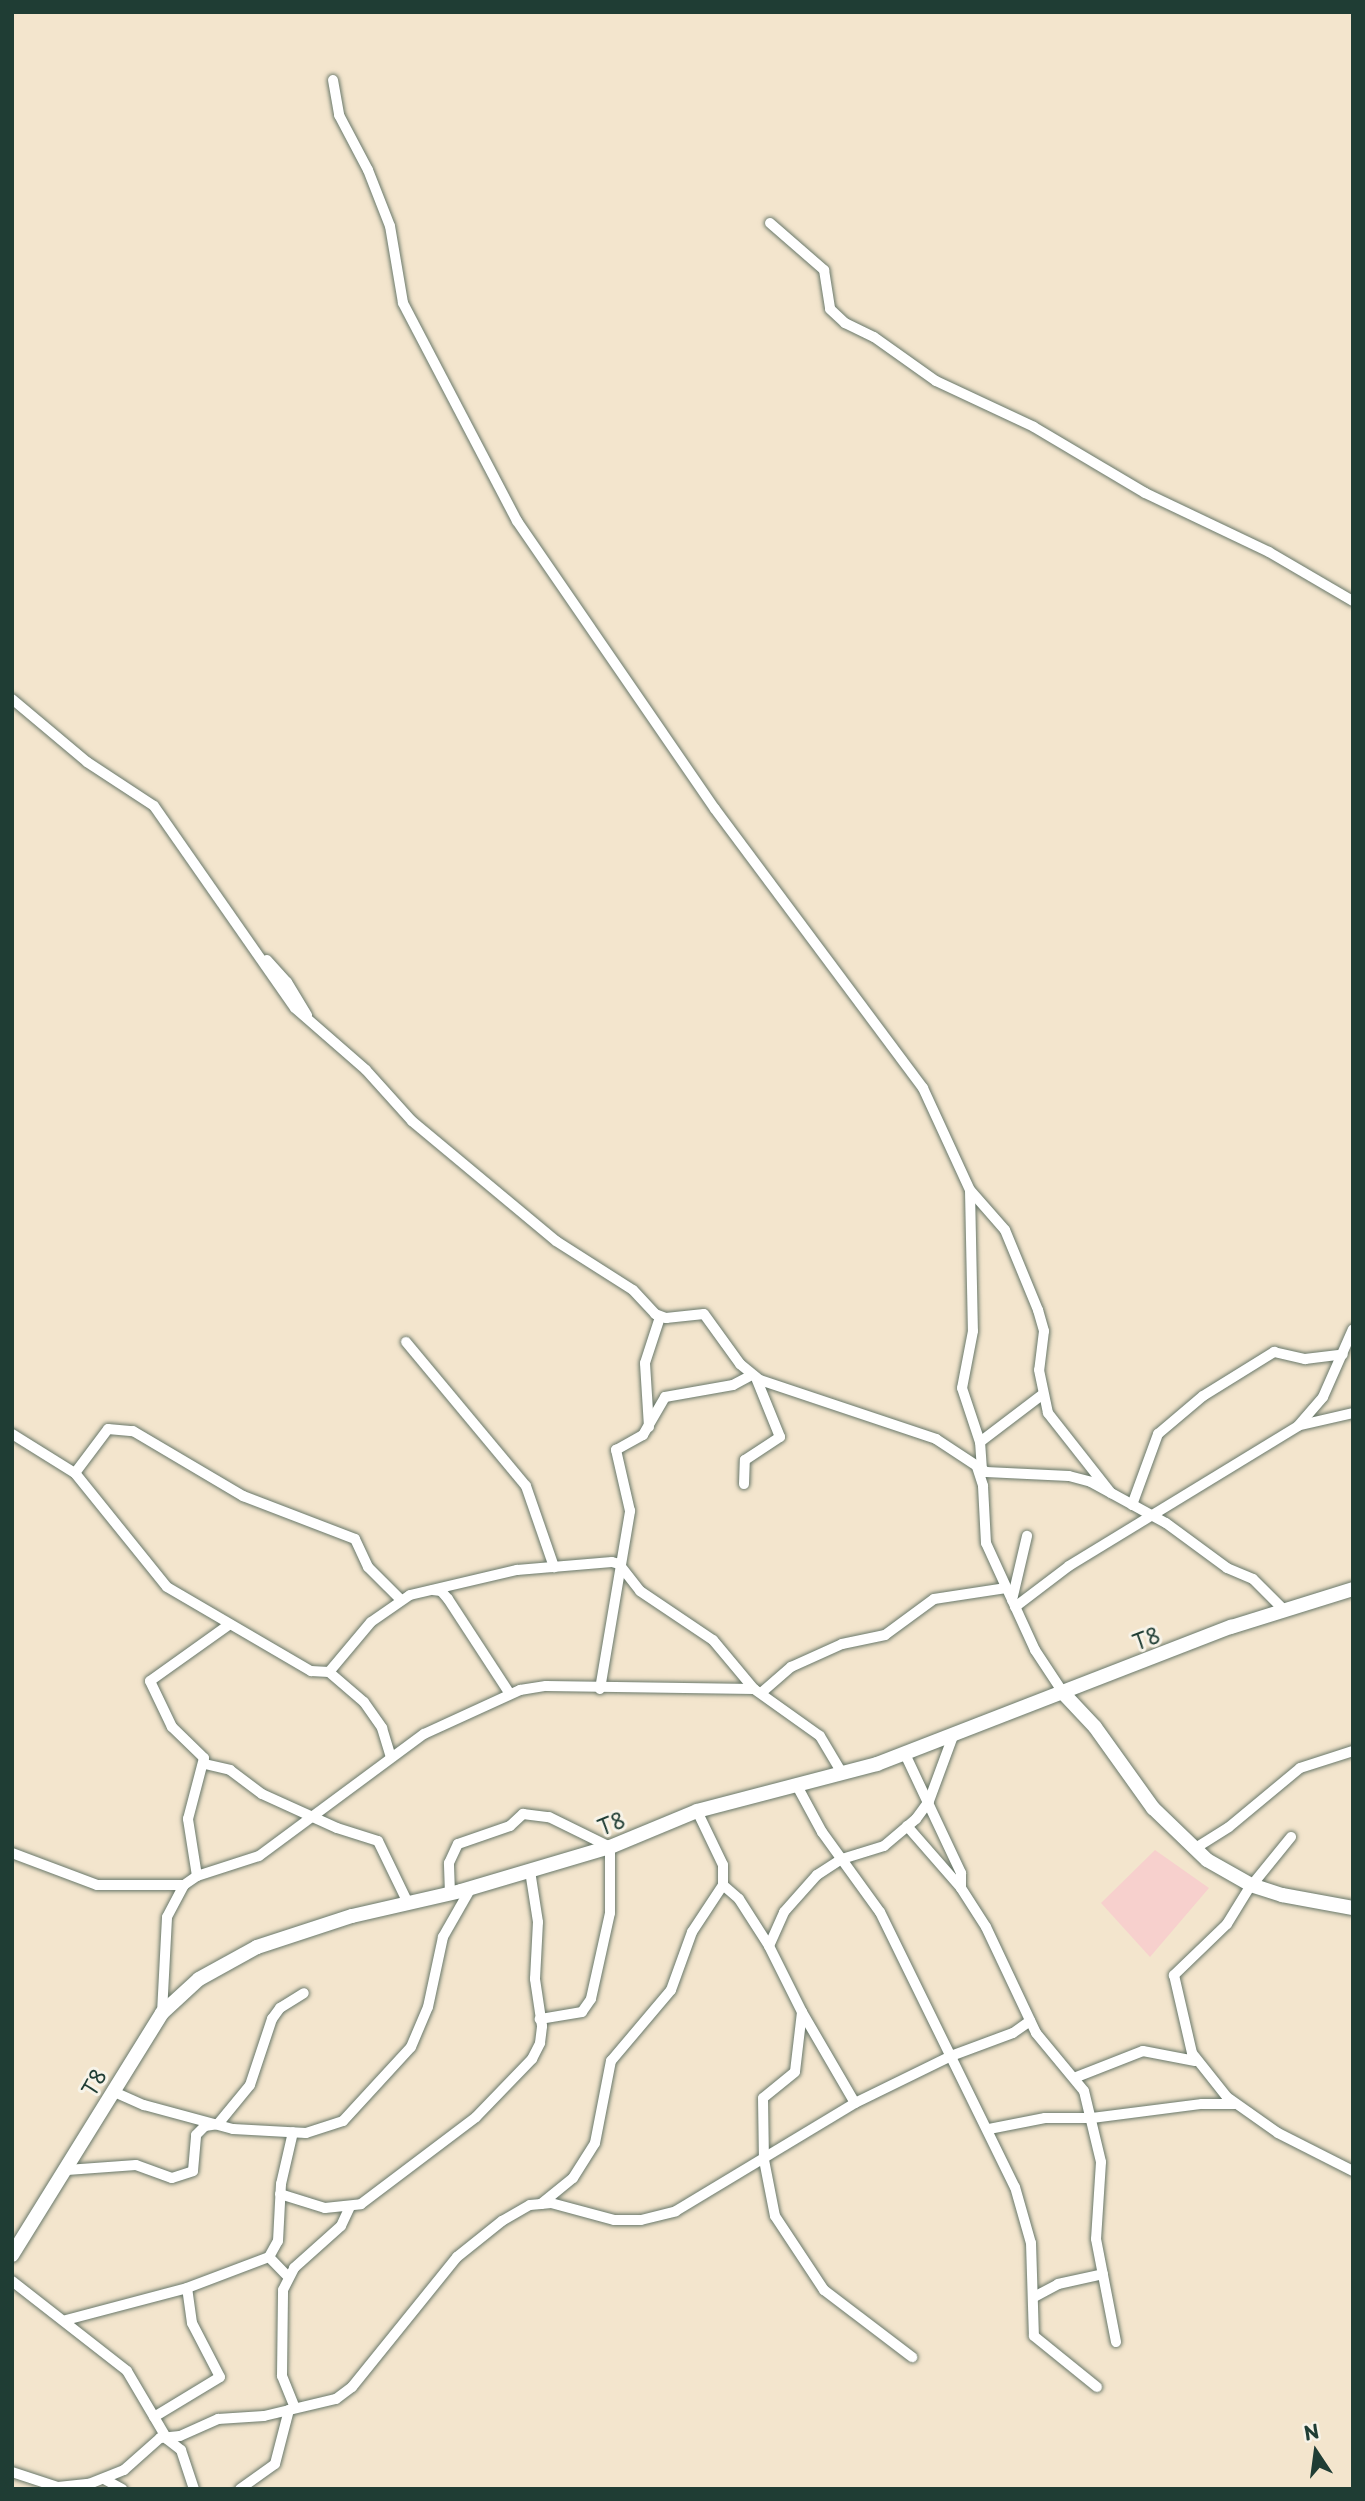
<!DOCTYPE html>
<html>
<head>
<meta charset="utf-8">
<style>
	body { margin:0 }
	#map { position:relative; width:1365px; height:2501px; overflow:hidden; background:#f3e5cd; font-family:"Playpen Sans",sans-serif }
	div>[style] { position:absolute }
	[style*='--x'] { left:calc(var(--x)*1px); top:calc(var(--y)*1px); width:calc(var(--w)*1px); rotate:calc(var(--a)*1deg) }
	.built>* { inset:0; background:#f7d0cd }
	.roads { filter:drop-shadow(0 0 2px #69786a) drop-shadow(0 0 2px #69786a) }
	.minor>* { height:10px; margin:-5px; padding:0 5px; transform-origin:5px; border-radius:5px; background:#fff }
	.tertiary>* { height:14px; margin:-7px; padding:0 7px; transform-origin:7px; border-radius:7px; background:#fff }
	span { translate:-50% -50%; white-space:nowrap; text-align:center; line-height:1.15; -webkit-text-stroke:6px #f7f3e8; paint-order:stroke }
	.street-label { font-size:21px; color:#1f3d34 }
	.frame { position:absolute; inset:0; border:14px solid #1f3d34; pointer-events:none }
	.north { position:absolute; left:1281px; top:2417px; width:70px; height:70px; -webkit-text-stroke:5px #f7f3e8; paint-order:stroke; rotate:347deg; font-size:19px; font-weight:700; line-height:28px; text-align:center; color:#1f3d34 }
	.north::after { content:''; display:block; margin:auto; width:24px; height:32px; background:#1f3d34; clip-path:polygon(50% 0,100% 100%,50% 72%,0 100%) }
</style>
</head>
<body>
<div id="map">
	<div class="built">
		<div style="clip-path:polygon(1155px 1850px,1209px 1888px,1150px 1957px,1101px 1903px)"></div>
	</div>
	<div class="roads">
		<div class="minor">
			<div style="--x:333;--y:80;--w:36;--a:80"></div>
			<div style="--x:339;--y:115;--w:62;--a:62.2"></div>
			<div style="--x:368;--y:170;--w:60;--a:68.6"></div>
			<div style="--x:390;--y:226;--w:78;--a:80.4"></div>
			<div style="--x:403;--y:303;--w:246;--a:62.4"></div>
			<div style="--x:517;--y:521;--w:349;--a:55.5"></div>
			<div style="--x:715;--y:809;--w:348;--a:53.3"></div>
			<div style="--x:923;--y:1088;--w:112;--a:65.3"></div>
			<div style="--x:970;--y:1190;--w:53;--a:48.8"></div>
			<div style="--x:1005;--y:1230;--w:87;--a:67.6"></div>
			<div style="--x:1038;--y:1310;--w:22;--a:74"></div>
			<div style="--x:1044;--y:1331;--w:39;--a:97"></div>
			<div style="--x:1039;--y:1370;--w:44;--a:78.2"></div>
			<div style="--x:1048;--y:1413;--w:102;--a:51.8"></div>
			<div style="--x:770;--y:223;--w:72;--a:41"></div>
			<div style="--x:824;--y:270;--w:39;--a:81"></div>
			<div style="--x:830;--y:309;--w:21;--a:43"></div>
			<div style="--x:845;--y:323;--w:32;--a:26"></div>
			<div style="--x:874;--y:337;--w:76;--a:35.4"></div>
			<div style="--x:936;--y:381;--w:108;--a:25.1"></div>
			<div style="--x:1034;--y:427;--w:129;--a:30.7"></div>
			<div style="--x:1145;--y:493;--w:137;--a:25.4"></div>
			<div style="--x:1269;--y:552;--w:97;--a:30.3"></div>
			<div style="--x:12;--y:699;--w:98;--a:40"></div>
			<div style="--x:87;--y:762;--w:80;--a:33.3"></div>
			<div style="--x:154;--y:806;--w:246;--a:55.1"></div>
			<div style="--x:295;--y:1008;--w:94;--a:41.1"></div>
			<div style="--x:366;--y:1070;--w:69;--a:48"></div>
			<div style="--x:412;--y:1121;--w:187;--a:39.8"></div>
			<div style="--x:556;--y:1241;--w:91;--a:32.5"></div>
			<div style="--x:633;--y:1290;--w:33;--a:47"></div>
			<div style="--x:655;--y:1314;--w:12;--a:20"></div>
			<div style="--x:666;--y:1318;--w:38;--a:-6"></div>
			<div style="--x:704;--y:1314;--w:62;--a:54.2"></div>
			<div style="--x:740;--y:1364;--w:26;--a:39"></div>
			<div style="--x:760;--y:1380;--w:186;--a:18.5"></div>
			<div style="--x:936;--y:1439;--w:60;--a:33.4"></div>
			<div style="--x:986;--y:1472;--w:83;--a:2.8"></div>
			<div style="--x:1069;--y:1476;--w:23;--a:15"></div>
			<div style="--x:1091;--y:1482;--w:85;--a:28.7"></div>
			<div style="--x:1166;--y:1523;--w:76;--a:36.4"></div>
			<div style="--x:1227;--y:1568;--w:28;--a:23"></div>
			<div style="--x:1253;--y:1579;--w:44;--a:45"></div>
			<div style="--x:267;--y:960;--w:30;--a:48"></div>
			<div style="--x:287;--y:982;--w:39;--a:59"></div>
			<div style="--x:970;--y:1191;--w:140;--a:88.8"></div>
			<div style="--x:973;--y:1331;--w:58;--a:100.9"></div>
			<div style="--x:962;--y:1388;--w:57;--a:71.6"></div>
			<div style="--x:406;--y:1342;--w:187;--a:50.2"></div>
			<div style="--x:526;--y:1486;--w:86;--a:70.9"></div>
			<div style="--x:1301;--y:1425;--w:53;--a:-13"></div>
			<div style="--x:649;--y:1427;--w:64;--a:-93.6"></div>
			<div style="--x:645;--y:1363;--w:48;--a:-71.9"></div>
			<div style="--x:12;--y:1434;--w:74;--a:31.8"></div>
			<div style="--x:75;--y:1473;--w:146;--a:51.1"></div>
			<div style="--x:167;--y:1587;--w:167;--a:30.3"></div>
			<div style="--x:311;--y:1671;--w:18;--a:3"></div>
			<div style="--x:329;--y:1672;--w:65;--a:-50"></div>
			<div style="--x:371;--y:1622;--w:47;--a:-34.7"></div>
			<div style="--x:410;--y:1595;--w:110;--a:-13.2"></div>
			<div style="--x:517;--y:1570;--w:95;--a:-4.8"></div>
			<div style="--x:612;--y:1562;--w:7;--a:16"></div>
			<div style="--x:619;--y:1564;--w:34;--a:52"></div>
			<div style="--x:640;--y:1591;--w:88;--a:33.9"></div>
			<div style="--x:713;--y:1640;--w:64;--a:50.1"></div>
			<div style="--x:977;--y:1467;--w:20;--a:72"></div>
			<div style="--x:983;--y:1486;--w:57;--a:87"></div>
			<div style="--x:986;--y:1543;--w:118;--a:65.4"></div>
			<div style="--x:1035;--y:1650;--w:53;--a:56.6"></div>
			<div style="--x:982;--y:1470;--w:28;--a:-94"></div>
			<div style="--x:980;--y:1442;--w:78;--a:-37.2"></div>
			<div style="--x:75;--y:1473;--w:55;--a:-53.1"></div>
			<div style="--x:108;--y:1429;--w:25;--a:5"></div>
			<div style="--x:133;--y:1431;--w:128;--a:30.6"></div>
			<div style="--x:243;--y:1496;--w:120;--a:21"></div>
			<div style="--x:355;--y:1539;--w:31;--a:65"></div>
			<div style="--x:368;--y:1567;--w:45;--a:45"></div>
			<div style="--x:744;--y:1484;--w:24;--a:-88"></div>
			<div style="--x:745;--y:1460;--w:42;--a:-33.3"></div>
			<div style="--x:780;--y:1437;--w:64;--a:-112.1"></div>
			<div style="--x:1132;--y:1505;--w:76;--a:-69.9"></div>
			<div style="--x:1158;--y:1434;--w:59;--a:-40.2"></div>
			<div style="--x:1203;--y:1396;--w:84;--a:-31.8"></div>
			<div style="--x:1274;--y:1352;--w:32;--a:13"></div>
			<div style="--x:1305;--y:1359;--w:38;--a:-7"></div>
			<div style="--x:433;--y:1590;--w:8;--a:7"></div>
			<div style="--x:441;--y:1591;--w:11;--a:49"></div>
			<div style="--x:448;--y:1599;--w:113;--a:56.9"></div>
			<div style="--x:1012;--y:1600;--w:66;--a:-76.8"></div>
			<div style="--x:1015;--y:1607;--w:68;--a:-37.2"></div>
			<div style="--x:1069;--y:1566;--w:268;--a:-31.4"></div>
			<div style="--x:1298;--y:1426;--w:38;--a:-49"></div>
			<div style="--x:1323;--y:1397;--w:74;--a:-66.2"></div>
			<div style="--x:329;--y:1672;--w:46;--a:40.6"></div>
			<div style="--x:364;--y:1702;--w:32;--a:55"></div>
			<div style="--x:382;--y:1728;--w:30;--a:73"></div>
			<div style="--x:600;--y:1689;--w:181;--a:-80.4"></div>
			<div style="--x:630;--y:1511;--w:63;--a:-102.9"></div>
			<div style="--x:616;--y:1450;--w:31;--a:-29"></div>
			<div style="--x:643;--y:1435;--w:44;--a:-59.9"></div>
			<div style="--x:665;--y:1397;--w:69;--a:-10"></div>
			<div style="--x:733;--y:1385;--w:21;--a:-28"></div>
			<div style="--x:761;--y:1693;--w:40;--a:-41"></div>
			<div style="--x:791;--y:1667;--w:56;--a:-24.3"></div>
			<div style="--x:842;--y:1644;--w:44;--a:-11.8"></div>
			<div style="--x:885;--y:1635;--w:61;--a:-36.3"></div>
			<div style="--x:934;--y:1599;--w:73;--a:-8.7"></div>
			<div style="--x:905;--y:1754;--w:132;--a:64.8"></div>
			<div style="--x:961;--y:1873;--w:15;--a:90"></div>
			<div style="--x:205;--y:1764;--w:26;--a:13"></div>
			<div style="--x:230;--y:1770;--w:40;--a:37"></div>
			<div style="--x:262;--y:1794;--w:82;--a:24.4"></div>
			<div style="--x:337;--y:1828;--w:43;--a:17.6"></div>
			<div style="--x:378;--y:1841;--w:69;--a:64.2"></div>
			<div style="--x:796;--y:1784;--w:55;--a:61.6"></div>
			<div style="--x:822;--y:1832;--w:99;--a:54.1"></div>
			<div style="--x:880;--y:1912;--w:306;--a:63.9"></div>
			<div style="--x:1015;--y:2187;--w:58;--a:74.1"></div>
			<div style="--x:1031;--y:2243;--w:93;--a:88.2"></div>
			<div style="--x:1034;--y:2336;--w:81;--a:39"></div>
			<div style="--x:907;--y:1826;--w:82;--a:48.9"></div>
			<div style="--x:961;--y:1888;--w:46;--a:57.3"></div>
			<div style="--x:986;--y:1927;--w:117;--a:64.7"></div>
			<div style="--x:1036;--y:2033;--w:75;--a:50.4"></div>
			<div style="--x:1084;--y:2091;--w:73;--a:76.5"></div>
			<div style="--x:1101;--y:2162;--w:77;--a:93.7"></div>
			<div style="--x:1096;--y:2239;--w:105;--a:79"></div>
			<div style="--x:1194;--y:1849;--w:41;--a:-32.2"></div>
			<div style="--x:1229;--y:1827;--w:92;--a:-39.7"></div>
			<div style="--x:1300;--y:1768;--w:56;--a:-17.8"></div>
			<div style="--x:12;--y:1853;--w:91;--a:20.6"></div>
			<div style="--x:97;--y:1885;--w:87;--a:0"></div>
			<div style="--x:197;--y:1876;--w:58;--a:-99"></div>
			<div style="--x:188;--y:1819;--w:63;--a:-75.3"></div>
			<div style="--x:204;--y:1758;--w:45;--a:-135.9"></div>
			<div style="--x:172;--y:1727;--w:51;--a:-115.6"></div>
			<div style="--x:150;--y:1681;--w:98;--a:-35.5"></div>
			<div style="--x:723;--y:1885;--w:21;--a:41"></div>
			<div style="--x:739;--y:1899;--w:56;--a:57.4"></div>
			<div style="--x:769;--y:1946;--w:74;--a:63.4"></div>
			<div style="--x:802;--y:2012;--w:60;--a:96.7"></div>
			<div style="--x:795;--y:2072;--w:41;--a:140.9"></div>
			<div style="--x:763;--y:2098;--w:62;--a:89.1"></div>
			<div style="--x:764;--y:2160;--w:57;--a:78.9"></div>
			<div style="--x:775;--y:2216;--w:89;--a:56.5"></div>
			<div style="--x:824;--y:2290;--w:111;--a:37.3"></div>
			<div style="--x:1251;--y:1885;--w:46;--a:121.6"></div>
			<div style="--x:1227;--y:1924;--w:74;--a:136.1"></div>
			<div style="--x:1174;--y:1975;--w:80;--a:77"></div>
			<div style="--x:1192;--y:2053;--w:56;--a:51.5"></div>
			<div style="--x:1227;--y:2097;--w:62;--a:35.2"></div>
			<div style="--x:1278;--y:2133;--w:84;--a:26.9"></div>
			<div style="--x:1252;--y:1885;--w:62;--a:-50.9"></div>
			<div style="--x:450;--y:1894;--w:31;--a:-92"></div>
			<div style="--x:449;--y:1863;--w:21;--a:-65"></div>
			<div style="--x:458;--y:1844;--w:55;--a:-19.1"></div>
			<div style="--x:510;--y:1826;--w:18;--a:-43"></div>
			<div style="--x:523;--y:1814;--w:26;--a:7"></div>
			<div style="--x:549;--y:1817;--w:68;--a:26.2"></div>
			<div style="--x:610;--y:1847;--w:66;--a:90"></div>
			<div style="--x:610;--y:1913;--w:88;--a:102.5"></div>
			<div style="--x:591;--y:1999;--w:16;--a:125"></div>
			<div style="--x:582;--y:2012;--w:43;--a:170.5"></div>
			<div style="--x:769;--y:1946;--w:37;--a:-66"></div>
			<div style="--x:784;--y:1912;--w:50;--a:-48.3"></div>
			<div style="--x:817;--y:1875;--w:30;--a:-33"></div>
			<div style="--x:842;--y:1859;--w:44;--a:-17.2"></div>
			<div style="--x:884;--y:1846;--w:42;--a:-40.2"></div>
			<div style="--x:916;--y:1819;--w:22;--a:-54"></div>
			<div style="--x:929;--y:1801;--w:69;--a:-69.7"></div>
			<div style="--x:802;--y:2012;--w:105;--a:59.8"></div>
			<div style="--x:162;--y:2013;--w:96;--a:-87"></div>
			<div style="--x:167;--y:1917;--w:36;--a:-62"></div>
			<div style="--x:184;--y:1885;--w:16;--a:-35"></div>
			<div style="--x:197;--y:1876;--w:65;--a:-17.9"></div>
			<div style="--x:259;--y:1856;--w:205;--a:-36.5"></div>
			<div style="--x:424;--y:1734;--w:106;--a:-24.6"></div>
			<div style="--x:520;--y:1690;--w:26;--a:-9"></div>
			<div style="--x:546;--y:1686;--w:208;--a:0.8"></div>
			<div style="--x:754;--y:1689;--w:81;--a:35.5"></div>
			<div style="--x:820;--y:1736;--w:43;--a:59.3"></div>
			<div style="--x:1074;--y:2078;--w:74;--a:-21.4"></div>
			<div style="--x:1143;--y:2051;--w:53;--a:10.9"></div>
			<div style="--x:112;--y:2091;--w:35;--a:24"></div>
			<div style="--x:144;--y:2105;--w:92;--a:15.1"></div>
			<div style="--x:233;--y:2129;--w:73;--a:3.1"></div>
			<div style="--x:306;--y:2133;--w:39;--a:-18"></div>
			<div style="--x:343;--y:2121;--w:100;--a:-47.4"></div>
			<div style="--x:411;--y:2047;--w:43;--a:-67"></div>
			<div style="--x:428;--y:2007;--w:72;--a:-77.9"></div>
			<div style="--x:443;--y:1937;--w:56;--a:-60.3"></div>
			<div style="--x:989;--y:2129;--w:57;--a:-11.1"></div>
			<div style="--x:1045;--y:2118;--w:47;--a:0"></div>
			<div style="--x:1092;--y:2118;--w:111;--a:-7.3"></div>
			<div style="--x:1202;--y:2104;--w:33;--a:0"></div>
			<div style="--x:67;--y:2170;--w:69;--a:-4.1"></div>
			<div style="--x:136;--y:2165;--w:38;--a:20"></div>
			<div style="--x:172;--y:2178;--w:22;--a:-18"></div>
			<div style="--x:193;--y:2171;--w:36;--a:-85"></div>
			<div style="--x:196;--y:2135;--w:13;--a:-45"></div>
			<div style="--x:205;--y:2126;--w:13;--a:-9"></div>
			<div style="--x:218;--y:2124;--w:50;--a:-50.6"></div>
			<div style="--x:250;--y:2085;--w:70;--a:-71.6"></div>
			<div style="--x:272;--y:2019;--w:14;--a:-54"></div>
			<div style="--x:280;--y:2008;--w:28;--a:-32"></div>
			<div style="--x:280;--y:2194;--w:47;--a:17.3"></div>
			<div style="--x:325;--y:2208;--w:36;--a:-6"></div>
			<div style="--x:361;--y:2204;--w:144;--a:-37.1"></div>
			<div style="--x:476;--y:2117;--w:81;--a:-46"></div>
			<div style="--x:532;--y:2059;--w:18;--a:-63"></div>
			<div style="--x:540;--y:2043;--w:17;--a:-83"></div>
			<div style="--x:542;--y:2026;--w:48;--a:-98.5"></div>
			<div style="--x:535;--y:1979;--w:57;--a:-87"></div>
			<div style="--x:538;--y:1922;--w:52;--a:-98.9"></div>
			<div style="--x:541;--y:2204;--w:10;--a:-6"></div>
			<div style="--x:551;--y:2203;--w:65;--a:15.1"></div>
			<div style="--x:614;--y:2220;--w:27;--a:0"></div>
			<div style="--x:641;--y:2220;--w:36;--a:-14"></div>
			<div style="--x:676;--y:2211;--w:209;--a:-31.1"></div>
			<div style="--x:855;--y:2103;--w:107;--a:-26.1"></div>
			<div style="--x:951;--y:2056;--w:66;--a:-20.4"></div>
			<div style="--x:1013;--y:2033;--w:21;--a:-35"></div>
			<div style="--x:269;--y:2257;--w:28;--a:46"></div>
			<div style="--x:12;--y:2281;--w:146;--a:38"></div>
			<div style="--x:127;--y:2371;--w:79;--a:59.5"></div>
			<div style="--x:167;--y:2439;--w:18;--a:38"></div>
			<div style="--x:181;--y:2450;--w:41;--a:71.6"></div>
			<div style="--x:1034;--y:2297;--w:27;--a:-28"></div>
			<div style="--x:1058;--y:2284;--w:46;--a:-12.5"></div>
			<div style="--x:66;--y:2320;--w:125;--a:-14.8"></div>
			<div style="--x:187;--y:2288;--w:88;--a:-20.7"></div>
			<div style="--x:269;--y:2257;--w:18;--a:-61"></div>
			<div style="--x:278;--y:2241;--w:57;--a:-87"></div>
			<div style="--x:281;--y:2184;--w:53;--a:-77"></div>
			<div style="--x:295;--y:2408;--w:35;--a:-112"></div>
			<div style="--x:282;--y:2376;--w:86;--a:-89.3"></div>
			<div style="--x:283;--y:2290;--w:25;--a:-63"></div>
			<div style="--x:294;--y:2268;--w:63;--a:-41.8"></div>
			<div style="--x:341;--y:2226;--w:21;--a:-65"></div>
			<div style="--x:154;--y:2417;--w:77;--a:-31.2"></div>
			<div style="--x:220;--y:2377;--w:61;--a:-117.4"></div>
			<div style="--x:192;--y:2323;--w:35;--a:-98"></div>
			<div style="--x:12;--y:2472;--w:48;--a:18.1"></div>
			<div style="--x:58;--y:2487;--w:31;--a:-6"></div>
			<div style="--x:89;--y:2484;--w:38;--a:-22"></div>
			<div style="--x:124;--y:2470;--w:48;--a:-41.6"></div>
			<div style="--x:160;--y:2438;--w:20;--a:-6"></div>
			<div style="--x:180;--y:2436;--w:42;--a:-24.1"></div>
			<div style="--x:218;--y:2419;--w:46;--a:-3.7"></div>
			<div style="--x:264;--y:2416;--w:74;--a:-13.3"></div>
			<div style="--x:336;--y:2399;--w:20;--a:-37"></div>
			<div style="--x:352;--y:2387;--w:167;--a:-51.1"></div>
			<div style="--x:457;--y:2257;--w:58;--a:-38.7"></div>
			<div style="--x:502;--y:2221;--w:32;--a:-30"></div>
			<div style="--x:530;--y:2205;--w:11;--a:-5"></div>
			<div style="--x:541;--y:2204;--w:41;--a:-39.1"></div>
			<div style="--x:573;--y:2178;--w:41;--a:-57.8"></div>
			<div style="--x:595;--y:2143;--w:84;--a:-79"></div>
			<div style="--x:611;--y:2061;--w:93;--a:-49.8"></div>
			<div style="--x:671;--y:1990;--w:62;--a:-70.1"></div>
			<div style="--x:692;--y:1932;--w:56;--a:-56.6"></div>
			<div style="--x:723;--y:1885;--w:20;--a:-90"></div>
			<div style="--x:723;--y:1865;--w:60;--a:-115.7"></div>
			<div style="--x:104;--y:2479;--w:21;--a:29"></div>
			<div style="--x:240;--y:2489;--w:43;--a:-35.5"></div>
			<div style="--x:275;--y:2464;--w:56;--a:-75.5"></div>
		</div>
		<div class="tertiary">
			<div style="--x:1064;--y:1694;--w:45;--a:46.8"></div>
			<div style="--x:1095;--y:1727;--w:100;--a:54.4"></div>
			<div style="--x:1153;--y:1808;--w:75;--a:43.9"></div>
			<div style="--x:1207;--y:1860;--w:51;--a:29.6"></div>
			<div style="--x:1251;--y:1885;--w:33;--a:18"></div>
			<div style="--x:1282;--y:1895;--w:72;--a:10.4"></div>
			<div style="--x:12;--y:2255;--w:285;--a:-58.2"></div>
			<div style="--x:162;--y:2013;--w:50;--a:-42.6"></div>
			<div style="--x:199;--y:1979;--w:66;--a:-28.9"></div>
			<div style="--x:257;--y:1947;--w:100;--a:-18.1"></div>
			<div style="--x:352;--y:1916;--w:112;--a:-12.9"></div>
			<div style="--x:461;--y:1891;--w:155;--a:-16.5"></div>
			<div style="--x:610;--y:1847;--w:94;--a:-22.5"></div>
			<div style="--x:697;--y:1811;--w:186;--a:-14.6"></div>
			<div style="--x:877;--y:1764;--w:380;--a:-21.2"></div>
			<div style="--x:1231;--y:1627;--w:128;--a:-17.3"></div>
		</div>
	</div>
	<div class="street-label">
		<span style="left:1146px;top:1638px;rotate:-21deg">T8</span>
		<span style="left:611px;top:1823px;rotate:-22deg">T8</span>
		<span style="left:93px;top:2082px;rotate:-60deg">T8</span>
	</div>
	<div class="frame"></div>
	<div class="north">N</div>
</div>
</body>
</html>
